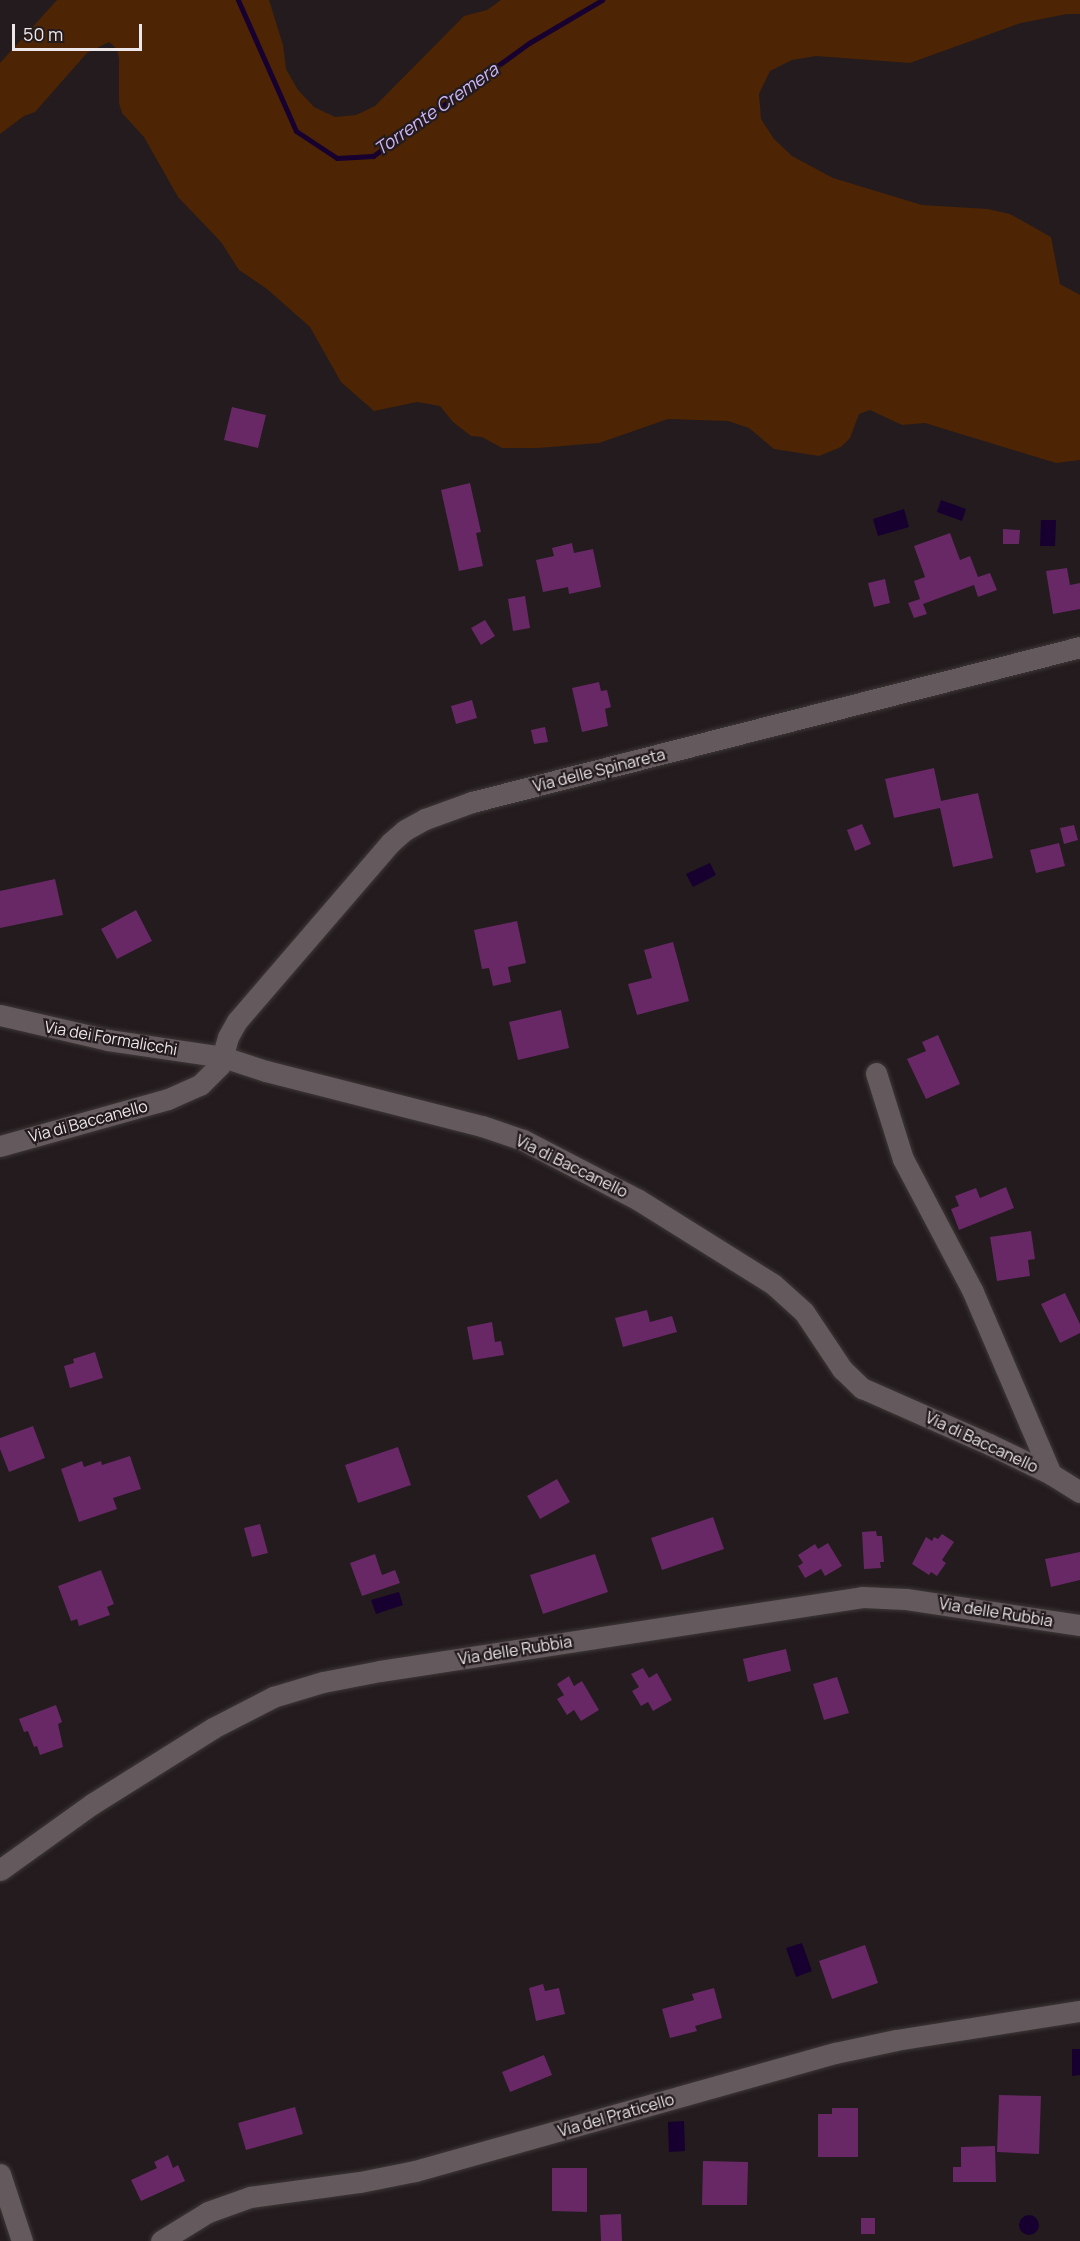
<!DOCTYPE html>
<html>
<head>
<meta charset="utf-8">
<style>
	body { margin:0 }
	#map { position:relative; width:1080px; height:2241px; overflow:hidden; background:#231b1d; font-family:Manrope,sans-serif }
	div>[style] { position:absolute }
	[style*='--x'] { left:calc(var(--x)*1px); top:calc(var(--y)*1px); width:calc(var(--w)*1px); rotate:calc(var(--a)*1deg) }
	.green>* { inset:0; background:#4d2404 }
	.water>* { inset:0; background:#170030 }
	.round { border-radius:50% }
	.stream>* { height:5px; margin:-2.5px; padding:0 2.5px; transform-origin:2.5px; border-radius:2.5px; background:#170030 }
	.building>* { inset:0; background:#672865 }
	.roads { filter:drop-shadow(0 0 2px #3e3839) drop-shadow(0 0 2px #3e3839) }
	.street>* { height:21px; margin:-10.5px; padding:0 10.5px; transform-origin:10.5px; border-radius:10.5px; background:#645a5d }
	span { translate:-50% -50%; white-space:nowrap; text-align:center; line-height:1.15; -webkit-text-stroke:4.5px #231b1d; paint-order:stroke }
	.street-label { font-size:16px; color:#ede7e9 }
	.water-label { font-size:18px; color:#cdb6f6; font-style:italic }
	.scale { position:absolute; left:12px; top:24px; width:130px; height:27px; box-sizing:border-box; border:3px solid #ede7e9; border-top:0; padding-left:8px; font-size:18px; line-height:21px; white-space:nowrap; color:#ede7e9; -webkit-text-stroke:4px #231b1d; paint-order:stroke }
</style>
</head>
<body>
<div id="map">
	<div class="green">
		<div style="clip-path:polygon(57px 0,269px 0,283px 45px,286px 69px,298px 90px,314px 107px,335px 117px,356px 115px,375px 106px,464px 16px,487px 10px,501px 0,1080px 0,1080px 14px,1067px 14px,1021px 23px,910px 63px,816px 56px,792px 60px,770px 71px,759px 94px,761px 119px,774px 139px,792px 156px,833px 178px,922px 205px,988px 209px,1010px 214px,1051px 237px,1060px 284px,1080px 295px,1080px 460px,1056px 463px,925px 423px,902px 425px,870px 410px,859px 414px,850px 438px,841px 447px,819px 456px,774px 449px,749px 428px,728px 421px,668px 419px,599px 443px,538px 448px,502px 448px,482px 437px,471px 436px,453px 422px,440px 406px,417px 402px,374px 411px,341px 382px,310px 327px,267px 289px,239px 270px,221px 242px,178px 197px,144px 137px,122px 113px,119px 103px,119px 59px,117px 49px,109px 42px,87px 53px,35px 112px,24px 116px,0 134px,0 63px)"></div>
	</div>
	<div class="water">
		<div style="clip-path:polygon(941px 500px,966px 509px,962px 521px,937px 512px)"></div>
		<div style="clip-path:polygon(904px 509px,909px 527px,878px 536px,873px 519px)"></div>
		<div style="clip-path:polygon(1041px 520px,1056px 520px,1055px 546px,1040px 546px)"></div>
		<div style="clip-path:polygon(710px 863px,716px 875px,693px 887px,686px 874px)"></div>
		<div style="clip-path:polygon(399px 1592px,403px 1605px,376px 1614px,371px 1600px)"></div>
		<div style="clip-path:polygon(802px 1943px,812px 1971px,796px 1977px,786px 1948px)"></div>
		<div style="clip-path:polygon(1072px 2049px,1080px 2049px,1080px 2075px,1072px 2076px)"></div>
		<div style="clip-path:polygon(684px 2121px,685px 2151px,669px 2152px,668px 2122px)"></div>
		<div class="round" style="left:1019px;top:2215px;width:20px;height:20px"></div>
	</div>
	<div class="stream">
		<div style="--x:238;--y:0;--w:143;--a:66.1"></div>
		<div style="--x:296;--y:131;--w:49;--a:33.4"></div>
		<div style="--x:337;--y:158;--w:36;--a:-3"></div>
		<div style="--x:373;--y:156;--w:193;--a:-35.9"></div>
		<div style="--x:529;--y:43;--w:85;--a:-30.5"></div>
	</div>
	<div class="building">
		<div style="clip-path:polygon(232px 407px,266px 415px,258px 448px,224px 440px)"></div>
		<div style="clip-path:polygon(470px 483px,481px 532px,476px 533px,483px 566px,459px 571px,441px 490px)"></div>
		<div style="clip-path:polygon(1003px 529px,1020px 530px,1019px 544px,1003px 544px)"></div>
		<div style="clip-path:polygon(950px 533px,960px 560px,970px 556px,978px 577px,990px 573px,997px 590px,978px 597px,974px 585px,923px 604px,927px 614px,914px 618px,908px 603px,920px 599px,914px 581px,925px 577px,914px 546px)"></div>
		<div style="clip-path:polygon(572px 543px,574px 553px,593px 549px,601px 587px,569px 594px,568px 587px,543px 592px,536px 560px,554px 556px,552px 548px)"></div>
		<div style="clip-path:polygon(1067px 568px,1070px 585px,1080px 583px,1080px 609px,1053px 614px,1046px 571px)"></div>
		<div style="clip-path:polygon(885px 579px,890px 603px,874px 607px,868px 583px)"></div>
		<div style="clip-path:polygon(525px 596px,530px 628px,513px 631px,508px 599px)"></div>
		<div style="clip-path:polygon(485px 620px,495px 636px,481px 645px,471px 628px)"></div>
		<div style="clip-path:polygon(599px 682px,601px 691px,607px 690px,611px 707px,605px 709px,608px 726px,582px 732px,572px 688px)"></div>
		<div style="clip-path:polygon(472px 700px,477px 718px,456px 724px,451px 706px)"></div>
		<div style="clip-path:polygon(545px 727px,548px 742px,534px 744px,531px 730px)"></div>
		<div style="clip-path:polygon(934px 768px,941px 801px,978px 793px,993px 858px,953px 867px,940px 808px,894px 818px,885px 779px)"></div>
		<div style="clip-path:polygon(862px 824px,871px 844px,855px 851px,847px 830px)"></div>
		<div style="clip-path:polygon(1074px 825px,1078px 840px,1064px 844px,1060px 828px)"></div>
		<div style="clip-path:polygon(1059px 843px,1065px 866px,1036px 873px,1030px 850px)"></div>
		<div style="clip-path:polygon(55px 879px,63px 915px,0 928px,0 891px)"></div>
		<div style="clip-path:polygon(136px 910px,152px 941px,117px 959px,101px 929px)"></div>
		<div style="clip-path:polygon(517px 921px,526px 963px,508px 967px,511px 982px,493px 986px,489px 968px,482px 969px,474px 930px)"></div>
		<div style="clip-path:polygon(673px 942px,689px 1001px,637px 1015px,628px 984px,652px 978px,644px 950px)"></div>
		<div style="clip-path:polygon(561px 1010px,569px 1048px,518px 1060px,509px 1022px)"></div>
		<div style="clip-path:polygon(938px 1035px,960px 1084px,926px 1099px,907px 1059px,926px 1051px,922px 1042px)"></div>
		<div style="clip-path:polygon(1006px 1187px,1014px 1208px,959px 1230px,951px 1209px,959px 1206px,955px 1196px,976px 1188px,980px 1198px)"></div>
		<div style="clip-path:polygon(1031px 1231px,1035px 1259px,1028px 1260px,1030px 1276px,997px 1281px,990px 1237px)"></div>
		<div style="clip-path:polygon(1065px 1293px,1080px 1324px,1080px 1333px,1060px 1343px,1041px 1304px)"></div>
		<div style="clip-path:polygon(647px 1310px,650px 1322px,672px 1316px,677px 1332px,623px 1347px,615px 1318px)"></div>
		<div style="clip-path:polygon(492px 1322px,495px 1342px,501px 1341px,504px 1355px,473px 1360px,467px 1327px)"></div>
		<div style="clip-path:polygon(95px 1352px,103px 1378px,70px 1388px,64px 1366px,74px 1363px,73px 1359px)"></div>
		<div style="clip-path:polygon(33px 1426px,45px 1458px,9px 1472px,0 1449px,0 1438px)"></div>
		<div style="clip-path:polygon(398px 1447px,411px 1485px,358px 1503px,345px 1465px)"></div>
		<div style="clip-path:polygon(130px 1456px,141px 1489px,113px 1498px,117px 1509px,79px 1522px,61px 1469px,82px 1461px,84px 1467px,101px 1461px,102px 1465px)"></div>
		<div style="clip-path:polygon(557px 1479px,570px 1502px,540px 1519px,527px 1496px)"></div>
		<div style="clip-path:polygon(713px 1517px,724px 1549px,662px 1570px,651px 1538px)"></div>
		<div style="clip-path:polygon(260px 1524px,268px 1553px,252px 1557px,244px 1528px)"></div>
		<div style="clip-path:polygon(876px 1531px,877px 1536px,882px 1536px,884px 1562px,880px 1562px,881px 1568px,864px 1569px,862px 1532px)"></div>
		<div style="clip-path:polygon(942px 1534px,954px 1542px,942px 1560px,946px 1563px,937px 1576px,931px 1572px,929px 1575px,912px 1564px,926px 1537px,932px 1541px,934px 1537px,938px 1539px)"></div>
		<div style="clip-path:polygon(828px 1543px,842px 1566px,825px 1576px,821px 1569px,805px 1578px,798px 1566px,803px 1563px,798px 1555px,815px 1544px,818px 1549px)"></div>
		<div style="clip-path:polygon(1080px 1552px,1080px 1580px,1051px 1587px,1045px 1559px)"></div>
		<div style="clip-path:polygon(375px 1554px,382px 1575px,395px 1570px,400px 1583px,362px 1596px,350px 1563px)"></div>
		<div style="clip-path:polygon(595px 1554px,608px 1592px,543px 1614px,530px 1575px)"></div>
		<div style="clip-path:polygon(101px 1570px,114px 1604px,107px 1607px,110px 1615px,79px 1626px,77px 1619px,71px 1621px,58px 1586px)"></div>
		<div style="clip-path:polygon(786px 1649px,791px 1671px,748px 1682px,743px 1659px)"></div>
		<div style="clip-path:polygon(643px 1668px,649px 1678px,657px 1673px,672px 1700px,653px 1711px,648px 1702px,641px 1706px,632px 1691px,639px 1687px,631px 1674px)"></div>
		<div style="clip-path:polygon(569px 1676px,574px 1686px,582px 1681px,599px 1710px,581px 1721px,574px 1710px,567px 1715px,557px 1699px,564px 1695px,557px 1684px)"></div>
		<div style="clip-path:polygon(837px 1677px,849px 1713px,824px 1720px,813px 1684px)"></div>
		<div style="clip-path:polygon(56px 1705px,62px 1722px,58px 1724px,63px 1747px,40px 1755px,37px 1746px,34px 1747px,28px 1731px,24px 1732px,19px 1719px)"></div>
		<div style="clip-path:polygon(865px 1945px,878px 1983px,832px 1999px,819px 1961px)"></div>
		<div style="clip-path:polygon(543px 1984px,545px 1991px,559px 1988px,565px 2014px,536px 2021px,529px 1988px)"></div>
		<div style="clip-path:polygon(714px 1988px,722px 2018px,695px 2026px,697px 2031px,670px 2038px,662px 2009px,694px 2000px,692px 1994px)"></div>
		<div style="clip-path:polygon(544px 2055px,552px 2075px,510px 2092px,502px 2072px)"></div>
		<div style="clip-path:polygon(999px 2095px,1041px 2096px,1039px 2154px,997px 2152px)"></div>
		<div style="clip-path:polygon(295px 2107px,303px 2134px,246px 2150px,238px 2123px)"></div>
		<div style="clip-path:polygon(832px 2108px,858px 2108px,858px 2157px,818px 2157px,818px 2114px,832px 2114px)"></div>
		<div style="clip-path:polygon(995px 2146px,996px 2182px,953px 2182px,953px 2167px,961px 2167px,961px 2147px)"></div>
		<div style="clip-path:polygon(168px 2155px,173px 2168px,178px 2165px,185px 2181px,141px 2201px,131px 2180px,157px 2168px,154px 2162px)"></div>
		<div style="clip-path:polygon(703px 2161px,748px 2162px,747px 2205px,702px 2205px)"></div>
		<div style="clip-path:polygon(552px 2168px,587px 2168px,587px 2212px,552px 2211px)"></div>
		<div style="clip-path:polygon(621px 2214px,622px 2241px,601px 2241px,600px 2215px)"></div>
		<div style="clip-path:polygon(861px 2218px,875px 2218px,875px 2234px,861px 2234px)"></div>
	</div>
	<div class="roads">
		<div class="street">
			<div style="--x:0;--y:1015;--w:111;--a:13"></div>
			<div style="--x:108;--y:1040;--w:116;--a:8.4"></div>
			<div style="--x:223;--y:1057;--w:45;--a:18"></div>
			<div style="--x:266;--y:1071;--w:223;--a:14.3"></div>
			<div style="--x:482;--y:1126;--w:43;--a:18.9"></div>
			<div style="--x:523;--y:1140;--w:128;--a:27.4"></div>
			<div style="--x:637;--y:1199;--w:160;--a:32"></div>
			<div style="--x:773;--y:1284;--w:42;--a:42.1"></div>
			<div style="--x:804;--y:1312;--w:69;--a:56.3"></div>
			<div style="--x:842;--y:1369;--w:28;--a:44"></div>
			<div style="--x:862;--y:1388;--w:139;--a:23.8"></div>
			<div style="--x:989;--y:1444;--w:69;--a:25.8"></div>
			<div style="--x:1051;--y:1474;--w:34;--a:32"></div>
			<div style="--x:876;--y:1073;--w:90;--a:72.6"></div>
			<div style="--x:903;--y:1159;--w:150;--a:62.2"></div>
			<div style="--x:973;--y:1292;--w:198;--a:66.8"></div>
			<div style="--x:0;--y:1146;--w:174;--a:-15.6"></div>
			<div style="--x:168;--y:1099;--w:35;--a:-24"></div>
			<div style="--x:200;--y:1085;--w:28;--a:-45"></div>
			<div style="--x:220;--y:1065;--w:29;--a:-74"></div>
			<div style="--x:228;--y:1037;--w:18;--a:-61"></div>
			<div style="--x:237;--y:1021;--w:235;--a:-49.3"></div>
			<div style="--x:390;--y:843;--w:20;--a:-41"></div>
			<div style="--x:405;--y:830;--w:23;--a:-29"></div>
			<div style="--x:425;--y:819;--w:50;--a:-19.9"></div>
			<div style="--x:472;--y:802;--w:627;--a:-14.3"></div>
			<div style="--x:0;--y:1870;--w:113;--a:-35.7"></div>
			<div style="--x:92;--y:1804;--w:143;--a:-32.1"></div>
			<div style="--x:213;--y:1728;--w:68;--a:-27.3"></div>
			<div style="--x:273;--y:1697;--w:52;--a:-16.7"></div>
			<div style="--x:323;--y:1682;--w:58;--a:-10.9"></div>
			<div style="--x:380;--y:1671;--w:488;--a:-8.7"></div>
			<div style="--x:862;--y:1597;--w:44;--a:2.6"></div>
			<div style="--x:906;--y:1599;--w:176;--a:8.5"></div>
			<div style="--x:0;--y:2174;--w:71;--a:71.8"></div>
			<div style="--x:161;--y:2241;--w:55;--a:-31.7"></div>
			<div style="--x:208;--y:2212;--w:45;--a:-19.7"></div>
			<div style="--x:250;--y:2197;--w:111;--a:-7.8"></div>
			<div style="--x:360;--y:2182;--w:56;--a:-11.3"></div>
			<div style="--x:415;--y:2171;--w:436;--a:-15.7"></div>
			<div style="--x:835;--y:2053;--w:62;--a:-12"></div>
			<div style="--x:896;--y:2040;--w:186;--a:-9"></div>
		</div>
	</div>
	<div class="street-label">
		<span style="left:599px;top:770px;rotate:-14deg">Via delle Spinareta</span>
		<span style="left:111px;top:1038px;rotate:10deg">Via dei Formalicchi</span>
		<span style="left:88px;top:1121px;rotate:-15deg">Via di Baccanello</span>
		<span style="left:572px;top:1166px;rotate:26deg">Via di Baccanello</span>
		<span style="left:982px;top:1442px;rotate:25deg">Via di Baccanello</span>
		<span style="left:996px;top:1612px;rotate:9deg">Via delle Rubbia</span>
		<span style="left:515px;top:1650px;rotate:-9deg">Via delle Rubbia</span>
		<span style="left:616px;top:2115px;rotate:-16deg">Via del Praticello</span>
	</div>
	<div class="water-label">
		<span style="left:436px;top:109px;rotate:-35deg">Torrente Cremera</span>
	</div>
	<div class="scale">50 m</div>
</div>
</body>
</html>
